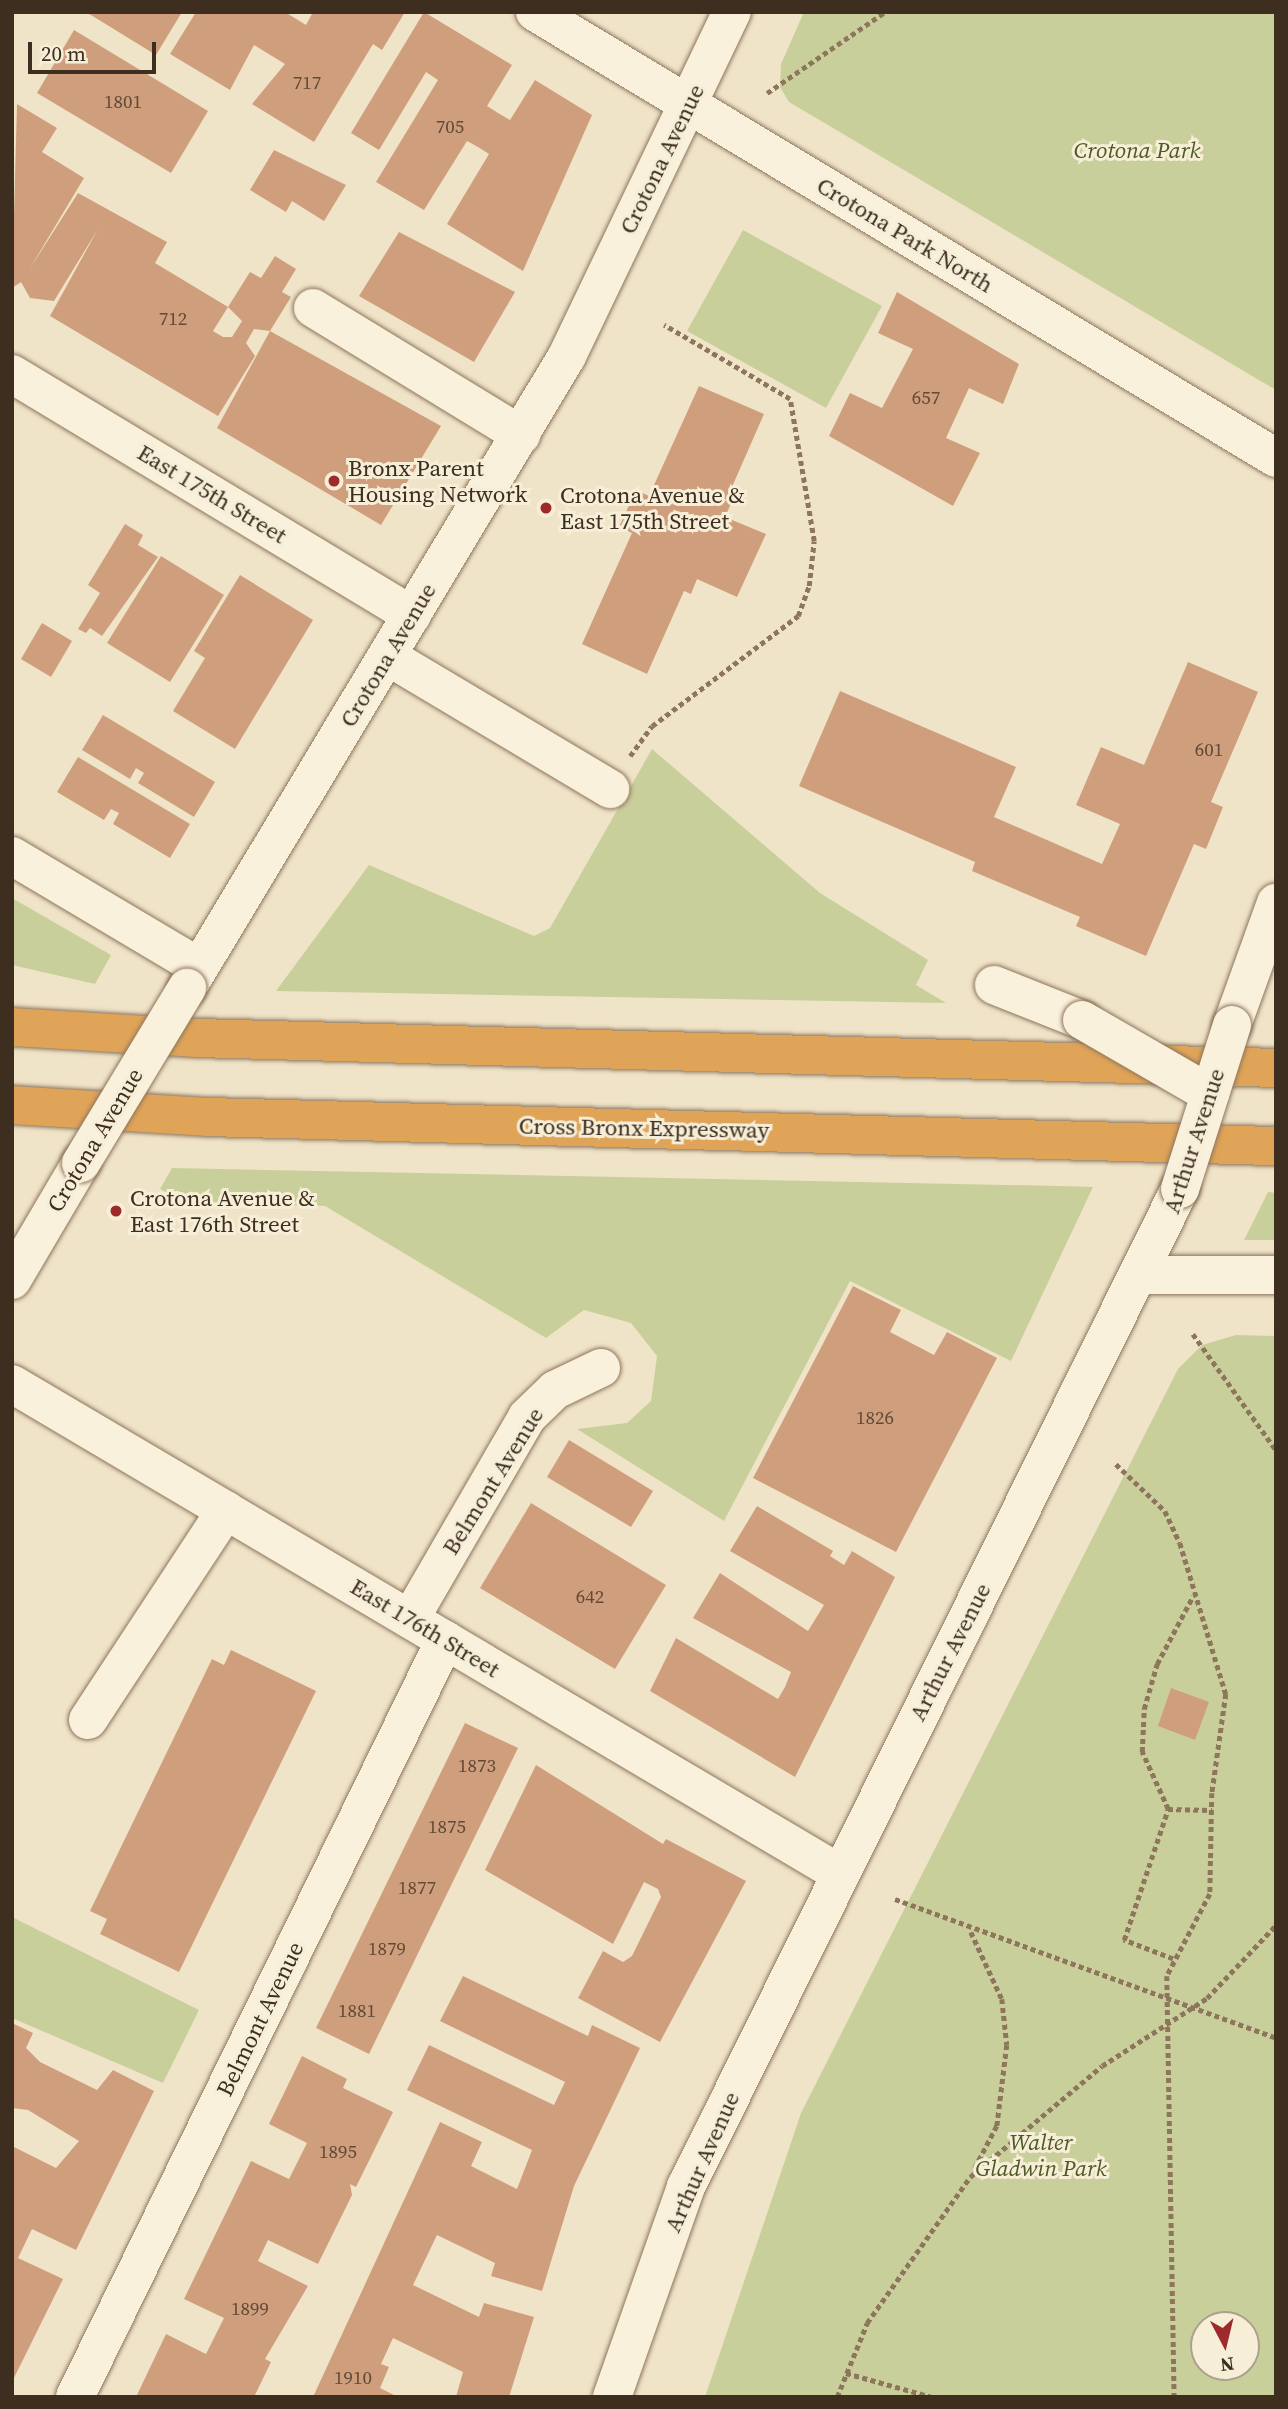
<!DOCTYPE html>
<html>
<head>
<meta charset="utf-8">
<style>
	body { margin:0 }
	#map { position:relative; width:1288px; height:2409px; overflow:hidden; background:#f0e4c8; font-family:"Source Serif 4",serif }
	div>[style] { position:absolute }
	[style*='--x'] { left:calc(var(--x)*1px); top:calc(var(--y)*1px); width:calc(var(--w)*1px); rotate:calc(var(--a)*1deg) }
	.green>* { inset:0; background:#c9cf9b }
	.building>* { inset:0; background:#cf9f7d }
	.path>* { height:4.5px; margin-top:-2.25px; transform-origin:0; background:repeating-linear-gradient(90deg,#8d765c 0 5px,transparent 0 8.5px) }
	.roads { filter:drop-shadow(0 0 2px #8d765c) drop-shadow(0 0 2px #8d765c) }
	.minor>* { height:38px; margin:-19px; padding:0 19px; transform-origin:19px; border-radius:19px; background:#faf1dc }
	.highway>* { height:38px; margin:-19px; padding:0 19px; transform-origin:19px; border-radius:19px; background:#e0a458 }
	.bridges { filter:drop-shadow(0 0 2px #8d765c) drop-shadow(0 0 2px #8d765c) }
	.minor-bridge>* { height:38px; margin:-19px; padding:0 19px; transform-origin:19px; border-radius:19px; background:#faf1dc }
	.dots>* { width:19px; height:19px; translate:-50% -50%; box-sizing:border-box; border:4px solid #f7eed8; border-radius:50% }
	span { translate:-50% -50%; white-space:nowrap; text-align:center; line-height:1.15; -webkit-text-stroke:6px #f7eed8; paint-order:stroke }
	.number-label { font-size:19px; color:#624a37 }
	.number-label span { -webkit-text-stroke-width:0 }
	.park-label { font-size:23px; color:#4d5a26; font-style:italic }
	.street-label { font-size:23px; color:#3d2e20 }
	.poi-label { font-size:23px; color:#3d2e20 }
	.left { translate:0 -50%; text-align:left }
	.frame { position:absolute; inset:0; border:14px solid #3d2e20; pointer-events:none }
	.north { position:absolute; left:1190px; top:2311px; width:70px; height:70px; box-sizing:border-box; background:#f7eed8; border:2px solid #ada18e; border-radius:50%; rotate:173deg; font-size:19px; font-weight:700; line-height:28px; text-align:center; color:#3d2e20 }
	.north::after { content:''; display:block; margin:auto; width:24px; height:32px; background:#9e2a2b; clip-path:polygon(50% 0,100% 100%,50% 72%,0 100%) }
	.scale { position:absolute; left:28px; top:42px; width:128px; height:32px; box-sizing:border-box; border:4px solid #3d2e20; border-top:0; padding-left:9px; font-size:21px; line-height:24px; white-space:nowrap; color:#3d2e20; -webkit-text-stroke:5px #f7eed8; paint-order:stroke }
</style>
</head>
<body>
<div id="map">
	<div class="green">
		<div style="clip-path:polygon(804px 12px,1276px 12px,1276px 390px,789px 102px,780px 87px,781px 64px)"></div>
		<div style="clip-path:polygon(743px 230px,882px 306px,826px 408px,687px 331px)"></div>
		<div style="clip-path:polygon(652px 749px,820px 893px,928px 960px,916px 985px,946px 1003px,276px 991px,369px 865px,534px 936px,550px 928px)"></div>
		<div style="clip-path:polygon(12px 898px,111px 955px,95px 984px,12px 965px)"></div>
		<div style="clip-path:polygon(172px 1168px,1060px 1186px,1093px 1187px,1011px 1361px,850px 1281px,724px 1521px,577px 1429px,627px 1423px,651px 1401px,657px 1356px,631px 1323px,584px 1310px,546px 1338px,325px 1206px,186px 1203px,160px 1189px)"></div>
		<div style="clip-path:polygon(1268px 1192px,1276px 1193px,1276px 1240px,1244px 1240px)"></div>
		<div style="clip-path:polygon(evenodd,1236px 1335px,1276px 1336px,1276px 2397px,705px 2397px,801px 2113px,1178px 1369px,1202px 1345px,1236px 1335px,1204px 2325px,1246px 2325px,1246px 2367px,1204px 2367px,1204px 2325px)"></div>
		<div style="clip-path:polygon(12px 1917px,199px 2010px,163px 2083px,12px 2018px)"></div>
	</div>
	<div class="building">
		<div style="clip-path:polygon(86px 12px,182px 12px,156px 55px)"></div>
		<div style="clip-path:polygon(196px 12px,285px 12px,306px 25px,313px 12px,405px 12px,382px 50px,373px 44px,314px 142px,252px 104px,285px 64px,254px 45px,230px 90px,170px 54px)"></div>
		<div style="clip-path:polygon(424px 12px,512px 65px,487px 106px,498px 113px,510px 120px,535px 80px,592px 115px,523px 271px,447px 224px,489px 154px,478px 147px,467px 141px,424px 210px,376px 182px,438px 80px,426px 72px,379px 150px,351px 133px)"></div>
		<div style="clip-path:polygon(74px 30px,208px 111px,171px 173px,37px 93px)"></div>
		<div style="clip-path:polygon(17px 104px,57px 128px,42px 152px,84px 178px,29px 270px,78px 193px,167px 242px,155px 263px,228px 307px,213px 331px,223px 337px,232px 337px,242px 321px,228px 307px,250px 272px,261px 278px,275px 256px,296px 269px,282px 292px,291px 297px,270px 331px,254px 329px,246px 343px,255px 356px,218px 416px,50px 316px,98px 229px,54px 301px,30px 298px,21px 282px,12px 288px)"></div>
		<div style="clip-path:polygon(274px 150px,346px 185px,324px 221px,292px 201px,286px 212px,250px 190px)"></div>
		<div style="clip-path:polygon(399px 232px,515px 292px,474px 362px,359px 296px)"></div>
		<div style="clip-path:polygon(897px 292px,1019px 364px,1003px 404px,969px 388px,946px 438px,980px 453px,953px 506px,829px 436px,850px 393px,882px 408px,913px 349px,878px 333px)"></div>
		<div style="clip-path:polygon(270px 331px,441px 426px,381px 525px,217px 428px)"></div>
		<div style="clip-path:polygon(699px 386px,764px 414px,728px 496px,733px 499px,725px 517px,766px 534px,737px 597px,697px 579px,691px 594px,684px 591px,647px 674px,582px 644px,632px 533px,619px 527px,636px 490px,649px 496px)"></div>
		<div style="clip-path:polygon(125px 524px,143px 535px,138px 545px,158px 557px,102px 636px,90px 628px,86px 633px,78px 629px,100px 593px,88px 585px)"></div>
		<div style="clip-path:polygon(161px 556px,224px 595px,170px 682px,107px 643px)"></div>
		<div style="clip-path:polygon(240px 575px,313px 620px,235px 749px,173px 711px,205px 658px,194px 651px)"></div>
		<div style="clip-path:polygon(42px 623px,72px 641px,51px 677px,21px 659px)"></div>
		<div style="clip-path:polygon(1188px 662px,1258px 692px,1211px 802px,1223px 807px,1206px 849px,1194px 844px,1146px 956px,1076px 926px,1080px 917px,972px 871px,975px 862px,799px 786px,840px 691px,1016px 767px,994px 817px,1102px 864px,1120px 824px,1076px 805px,1101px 747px,1144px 765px)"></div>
		<div style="clip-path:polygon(103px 715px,215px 782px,194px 817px,138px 783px,144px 773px,136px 768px,130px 779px,82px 750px)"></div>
		<div style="clip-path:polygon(78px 757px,190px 824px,170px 858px,113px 824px,119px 813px,111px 809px,104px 820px,57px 792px)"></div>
		<div style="clip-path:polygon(853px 1286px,901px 1310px,890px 1332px,934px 1355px,947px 1332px,997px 1358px,896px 1552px,753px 1478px)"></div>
		<div style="clip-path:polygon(569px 1440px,653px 1491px,631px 1527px,547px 1477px)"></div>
		<div style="clip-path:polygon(531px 1503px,666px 1585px,615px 1669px,480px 1588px)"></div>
		<div style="clip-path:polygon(757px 1506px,833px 1551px,830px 1556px,844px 1565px,852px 1551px,895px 1577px,795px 1777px,650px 1691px,676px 1638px,778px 1699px,785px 1687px,791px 1672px,693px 1618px,720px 1573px,808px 1631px,824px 1605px,730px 1551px)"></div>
		<div style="clip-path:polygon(231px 1650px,316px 1691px,179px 1972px,100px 1934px,107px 1919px,90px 1911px,212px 1659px,224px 1665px)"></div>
		<div style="clip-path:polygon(1171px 1688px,1209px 1702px,1195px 1740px,1158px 1726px)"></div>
		<div style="clip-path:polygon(465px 1723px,518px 1748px,369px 2054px,316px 2028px)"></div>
		<div style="clip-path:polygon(536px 1765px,663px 1844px,666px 1839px,746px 1881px,660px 2042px,578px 1998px,603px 1951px,623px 1962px,632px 1956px,661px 1897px,658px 1889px,644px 1882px,613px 1944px,485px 1870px)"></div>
		<div style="clip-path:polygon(463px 1976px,588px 2036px,592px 2025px,640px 2048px,574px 2186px,542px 2291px,491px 2276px,495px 2263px,437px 2235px,413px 2285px,479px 2317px,484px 2303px,534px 2317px,509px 2397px,456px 2397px,463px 2372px,393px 2338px,381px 2364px,389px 2367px,380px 2388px,398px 2397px,313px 2397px,440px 2122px,482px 2142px,471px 2166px,517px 2189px,532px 2150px,407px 2090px,429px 2045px,554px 2105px,565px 2082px,440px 2021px)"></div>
		<div style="clip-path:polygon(12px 2023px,33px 2033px,26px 2048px,40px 2062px,97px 2090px,113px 2070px,154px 2091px,76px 2250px,32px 2229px,18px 2258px,63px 2279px,12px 2382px,12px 2146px,56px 2168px,79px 2141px,28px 2110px,12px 2108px)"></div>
		<div style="clip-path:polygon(302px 2056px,347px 2079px,343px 2088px,393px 2112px,356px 2187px,350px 2184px,352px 2195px,318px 2264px,268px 2240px,258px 2261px,308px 2286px,265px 2359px,271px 2362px,254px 2397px,136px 2397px,166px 2334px,206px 2354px,224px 2318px,184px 2299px,251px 2161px,289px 2179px,307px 2143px,269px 2124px)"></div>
	</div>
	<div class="path">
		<div style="--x:767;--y:93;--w:143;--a:-34.5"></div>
		<div style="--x:630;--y:756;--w:37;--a:-54"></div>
		<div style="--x:652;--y:726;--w:183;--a:-37"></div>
		<div style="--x:798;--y:616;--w:32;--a:-70"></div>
		<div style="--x:809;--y:586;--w:45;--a:-83.7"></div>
		<div style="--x:814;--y:541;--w:144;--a:-99.6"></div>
		<div style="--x:790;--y:399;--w:146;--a:-149.6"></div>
		<div style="--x:1193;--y:1334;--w:143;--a:54.4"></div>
		<div style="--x:1116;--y:1464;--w:68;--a:43.8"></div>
		<div style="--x:1165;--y:1511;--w:35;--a:65"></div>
		<div style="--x:1180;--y:1543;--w:158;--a:73.1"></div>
		<div style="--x:1226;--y:1694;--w:100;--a:98"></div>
		<div style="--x:1212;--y:1793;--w:101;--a:91.1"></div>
		<div style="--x:1210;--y:1894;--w:93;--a:117.7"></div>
		<div style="--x:1167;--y:1976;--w:421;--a:89"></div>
		<div style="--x:1168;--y:1809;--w:44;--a:1.3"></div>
		<div style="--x:895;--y:1899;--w:406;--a:20"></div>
		<div style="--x:971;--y:1932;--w:74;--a:65.2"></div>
		<div style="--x:1002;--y:1999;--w:46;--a:83.8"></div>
		<div style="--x:1007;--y:2045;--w:82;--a:97"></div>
		<div style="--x:997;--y:2126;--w:50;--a:117.6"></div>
		<div style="--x:1173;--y:1959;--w:53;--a:-158.8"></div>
		<div style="--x:1124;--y:1940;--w:138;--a:-71.4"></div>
		<div style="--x:1168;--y:1809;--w:63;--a:-114.5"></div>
		<div style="--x:1142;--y:1752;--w:43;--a:-87.3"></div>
		<div style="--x:1144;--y:1709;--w:47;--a:-73.9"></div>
		<div style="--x:1157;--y:1664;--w:77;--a:-62.1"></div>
		<div style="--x:846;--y:2373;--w:89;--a:15.6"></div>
		<div style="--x:837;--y:2397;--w:80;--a:-67.9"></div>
		<div style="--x:867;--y:2323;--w:179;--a:-54.8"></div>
		<div style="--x:970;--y:2177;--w:172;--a:-40.1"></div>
		<div style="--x:1102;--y:2066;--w:125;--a:-32.9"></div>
		<div style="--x:1207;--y:1998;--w:100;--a:-46.6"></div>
	</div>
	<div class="roads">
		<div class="minor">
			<div style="--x:535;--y:12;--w:865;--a:31.04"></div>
			<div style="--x:313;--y:308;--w:244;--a:31.4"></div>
			<div style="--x:12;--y:374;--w:467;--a:31.1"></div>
			<div style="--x:387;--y:656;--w:260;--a:30.8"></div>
			<div style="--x:12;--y:856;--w:217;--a:30.7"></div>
			<div style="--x:994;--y:985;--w:95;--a:21.7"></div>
			<div style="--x:187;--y:988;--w:737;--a:-58.98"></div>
			<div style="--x:567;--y:356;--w:382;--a:-64.4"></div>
			<div style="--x:1232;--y:1025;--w:130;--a:-70.2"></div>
			<div style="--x:1143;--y:1275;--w:133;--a:0"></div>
			<div style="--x:12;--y:1280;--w:136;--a:-59.5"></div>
			<div style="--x:12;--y:1384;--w:959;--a:30.6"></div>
			<div style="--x:410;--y:1619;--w:233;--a:-59.9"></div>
			<div style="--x:527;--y:1417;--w:39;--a:-44"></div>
			<div style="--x:555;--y:1390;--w:51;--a:-25.6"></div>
			<div style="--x:88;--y:1720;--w:251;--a:-56.7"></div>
			<div style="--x:75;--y:2397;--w:843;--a:-63.95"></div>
			<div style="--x:612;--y:2397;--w:223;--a:-70.6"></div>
			<div style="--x:686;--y:2187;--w:1114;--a:-63.67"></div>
		</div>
		<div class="highway">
			<div style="--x:12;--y:1027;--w:185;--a:3.4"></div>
			<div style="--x:197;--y:1038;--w:1079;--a:1.59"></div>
			<div style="--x:12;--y:1105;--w:196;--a:3.5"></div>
			<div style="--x:208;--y:1117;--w:1068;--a:1.56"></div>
		</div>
	</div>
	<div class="bridges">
		<div class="minor-bridge">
			<div style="--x:1082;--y:1020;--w:148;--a:30"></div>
			<div style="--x:81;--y:1163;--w:205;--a:-58.8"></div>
			<div style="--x:1180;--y:1189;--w:172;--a:-72.4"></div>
		</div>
	</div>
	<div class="dots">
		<div style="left:334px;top:481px;background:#9e2a2b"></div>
		<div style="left:546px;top:508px;background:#9e2a2b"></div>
		<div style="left:116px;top:1211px;background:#9e2a2b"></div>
	</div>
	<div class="number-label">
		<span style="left:307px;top:83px">717</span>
		<span style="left:123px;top:102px">1801</span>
		<span style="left:450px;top:127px">705</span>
		<span style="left:173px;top:319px">712</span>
		<span style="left:926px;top:398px">657</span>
		<span style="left:1209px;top:750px">601</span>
		<span style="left:875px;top:1418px">1826</span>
		<span style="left:590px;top:1597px">642</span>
		<span style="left:477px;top:1766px">1873</span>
		<span style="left:447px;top:1827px">1875</span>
		<span style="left:417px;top:1888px">1877</span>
		<span style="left:387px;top:1949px">1879</span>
		<span style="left:357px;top:2011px">1881</span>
		<span style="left:338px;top:2152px">1895</span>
		<span style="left:250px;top:2309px">1899</span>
		<span style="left:353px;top:2378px">1910</span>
	</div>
	<div class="park-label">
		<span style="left:1137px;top:150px">Crotona Park</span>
		<span style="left:1041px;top:2155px">Walter<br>Gladwin Park</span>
	</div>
	<div class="street-label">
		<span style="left:662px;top:159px;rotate:-64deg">Crotona Avenue</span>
		<span style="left:905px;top:235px;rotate:31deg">Crotona Park North</span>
		<span style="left:212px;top:494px;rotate:31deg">East 175th Street</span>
		<span style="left:388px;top:655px;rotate:-59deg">Crotona Avenue</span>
		<span style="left:644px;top:1128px;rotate:1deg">Cross Bronx Expressway</span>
		<span style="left:95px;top:1140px;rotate:-59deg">Crotona Avenue</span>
		<span style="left:1194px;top:1141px;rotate:-72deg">Arthur Avenue</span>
		<span style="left:493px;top:1481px;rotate:-58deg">Belmont Avenue</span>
		<span style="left:425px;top:1628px;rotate:31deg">East 176th Street</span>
		<span style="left:950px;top:1652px;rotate:-63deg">Arthur Avenue</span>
		<span style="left:260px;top:2019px;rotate:-64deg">Belmont Avenue</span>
		<span style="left:702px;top:2162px;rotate:-66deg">Arthur Avenue</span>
	</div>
	<div class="poi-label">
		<span class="left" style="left:348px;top:481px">Bronx Parent<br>Housing Network</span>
		<span class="left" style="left:560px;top:508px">Crotona Avenue &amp;<br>East 175th Street</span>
		<span class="left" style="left:130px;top:1211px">Crotona Avenue &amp;<br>East 176th Street</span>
	</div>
	<div class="frame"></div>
	<div class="north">N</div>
	<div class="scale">20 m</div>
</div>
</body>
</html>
